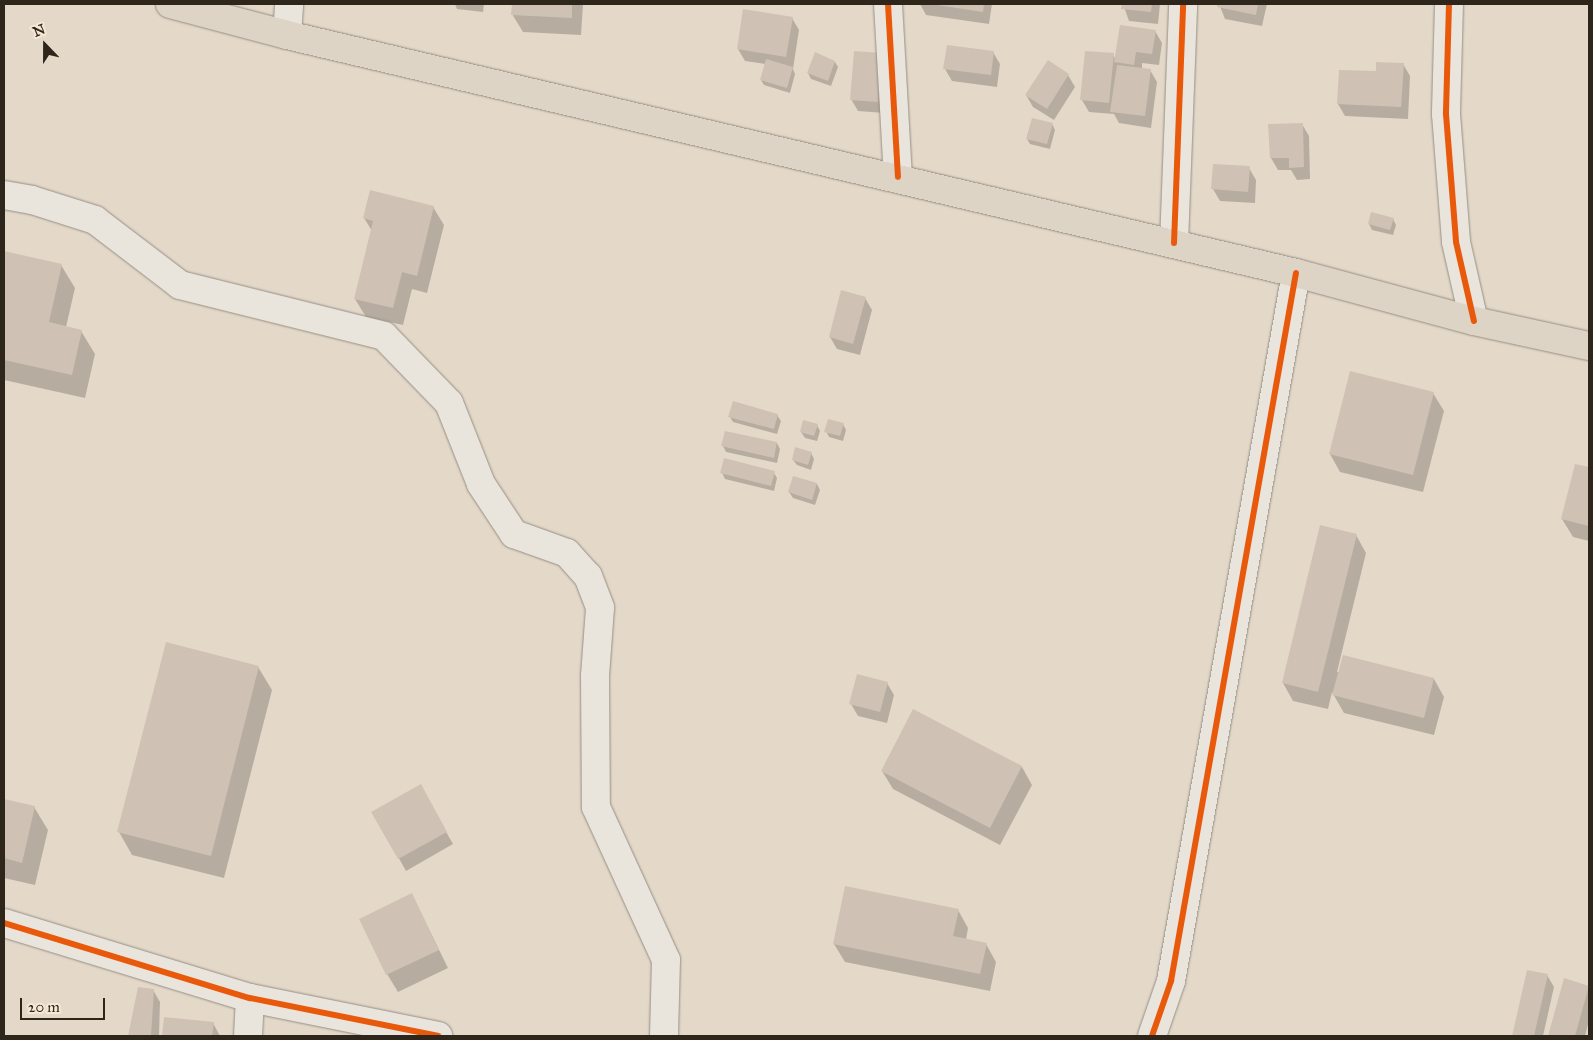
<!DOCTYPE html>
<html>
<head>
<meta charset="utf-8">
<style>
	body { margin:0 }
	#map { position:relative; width:1593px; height:1040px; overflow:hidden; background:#e4d9c9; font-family:"IM FELL Great Primer",serif }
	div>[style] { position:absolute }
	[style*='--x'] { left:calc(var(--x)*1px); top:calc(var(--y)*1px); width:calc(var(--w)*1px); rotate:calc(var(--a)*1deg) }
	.shadow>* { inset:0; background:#0003 }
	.building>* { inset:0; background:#d0c1b5 }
	.roads { filter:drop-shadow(0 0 1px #968e84) drop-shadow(0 0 1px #968e84) }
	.minor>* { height:28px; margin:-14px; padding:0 14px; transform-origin:14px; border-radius:14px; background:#e9e4dc }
	.major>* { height:28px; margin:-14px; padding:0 14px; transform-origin:14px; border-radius:14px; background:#ddd4c6 }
	.cycleway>* { height:6px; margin:-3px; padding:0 3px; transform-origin:3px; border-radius:3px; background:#e8590c }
	span { translate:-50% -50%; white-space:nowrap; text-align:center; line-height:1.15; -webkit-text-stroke:5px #f5e8d4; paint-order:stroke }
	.frame { position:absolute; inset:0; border:5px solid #2e251b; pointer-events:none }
	.north { position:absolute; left:20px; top:20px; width:50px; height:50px; -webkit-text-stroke:4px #f5e8d4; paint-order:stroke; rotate:338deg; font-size:14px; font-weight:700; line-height:20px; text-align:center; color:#2e251b }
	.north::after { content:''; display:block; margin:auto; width:18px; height:22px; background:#2e251b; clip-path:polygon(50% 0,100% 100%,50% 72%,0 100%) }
	.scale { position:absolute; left:20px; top:998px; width:85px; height:22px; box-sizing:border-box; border:2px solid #2e251b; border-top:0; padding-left:6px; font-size:15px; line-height:18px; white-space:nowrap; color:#2e251b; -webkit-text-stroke:4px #f5e8d4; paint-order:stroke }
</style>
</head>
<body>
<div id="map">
	<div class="shadow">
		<div style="clip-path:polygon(455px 4px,484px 4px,483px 12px,457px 9px)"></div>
		<div style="clip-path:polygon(513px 4px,583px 4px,581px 35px,523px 32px,512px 14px)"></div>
		<div style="clip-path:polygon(920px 4px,992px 4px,989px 24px,926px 15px)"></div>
		<div style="clip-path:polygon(1123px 4px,1160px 4px,1158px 24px,1129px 21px)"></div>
		<div style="clip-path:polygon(1219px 4px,1267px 4px,1262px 26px,1225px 19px)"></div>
		<div style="clip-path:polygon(744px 11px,792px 18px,799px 30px,793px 69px,795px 74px,790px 93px,764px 85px,761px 80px,765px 64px,745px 61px,738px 49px)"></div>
		<div style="clip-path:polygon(1155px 31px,1162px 43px,1159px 65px,1142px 63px,1142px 69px,1150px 70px,1157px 82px,1151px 128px,1119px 123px,1114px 114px,1089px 112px,1082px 100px,1113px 55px,1116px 60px)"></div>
		<div style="clip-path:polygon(993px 52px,1000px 64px,997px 87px,952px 81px,945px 69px)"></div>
		<div style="clip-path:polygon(881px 54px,884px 113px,858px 111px,851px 99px)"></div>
		<div style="clip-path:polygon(835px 62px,838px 67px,831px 86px,811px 79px,808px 73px)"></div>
		<div style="clip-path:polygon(1403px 64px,1410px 76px,1408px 119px,1345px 116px,1338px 104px,1377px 73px)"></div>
		<div style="clip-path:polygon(1068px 75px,1075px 87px,1054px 120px,1033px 107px,1026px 95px)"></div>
		<div style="clip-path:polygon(1052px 124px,1055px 130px,1050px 149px,1030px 144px,1027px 139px)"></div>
		<div style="clip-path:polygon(1302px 124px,1309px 136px,1310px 179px,1297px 180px,1291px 170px,1278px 170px,1271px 158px,1270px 126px)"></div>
		<div style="clip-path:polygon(1249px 168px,1256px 180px,1255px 203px,1220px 201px,1213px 189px)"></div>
		<div style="clip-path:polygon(433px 207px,444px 225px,427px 293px,412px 289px,403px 325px,366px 317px,355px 299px,372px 231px,364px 218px)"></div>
		<div style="clip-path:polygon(1393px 219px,1396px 225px,1393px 235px,1372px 230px,1369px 224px)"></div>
		<div style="clip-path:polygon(4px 252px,61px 265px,75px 288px,66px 327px,81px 331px,95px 354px,85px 398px,4px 380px)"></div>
		<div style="clip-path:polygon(865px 298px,872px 310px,860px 355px,837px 349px,830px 337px)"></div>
		<div style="clip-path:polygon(1433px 393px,1444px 411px,1423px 492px,1340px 472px,1330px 454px)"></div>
		<div style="clip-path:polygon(777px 415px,781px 421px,777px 434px,733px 422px,730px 417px)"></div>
		<div style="clip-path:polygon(843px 424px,846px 430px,843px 441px,829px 437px,826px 431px)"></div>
		<div style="clip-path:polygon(817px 425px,820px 431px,817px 441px,805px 438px,801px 432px)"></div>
		<div style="clip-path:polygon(777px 443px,780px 449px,777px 463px,726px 452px,723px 446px)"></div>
		<div style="clip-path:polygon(811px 453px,814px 459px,811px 470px,797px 465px,793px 460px)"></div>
		<div style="clip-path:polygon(1576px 465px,1589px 469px,1589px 541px,1573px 537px,1562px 519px)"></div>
		<div style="clip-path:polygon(722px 473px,774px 473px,777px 478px,774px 491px,725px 479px)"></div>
		<div style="clip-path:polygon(817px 484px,820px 490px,815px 505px,793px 498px,789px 492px)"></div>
		<div style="clip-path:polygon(1356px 535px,1366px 553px,1337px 672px,1434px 679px,1444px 697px,1434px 735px,1344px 713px,1332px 692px,1328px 709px,1293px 701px,1283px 683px)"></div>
		<div style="clip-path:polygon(258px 667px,272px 690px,224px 878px,132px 855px,119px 832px)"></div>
		<div style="clip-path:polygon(887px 683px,894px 695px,887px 723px,858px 716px,851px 704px)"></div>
		<div style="clip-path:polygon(914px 711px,1022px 767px,1032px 785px,1000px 845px,893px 789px,882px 771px)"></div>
		<div style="clip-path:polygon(420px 786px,453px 844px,406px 871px,373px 812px)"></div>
		<div style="clip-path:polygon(4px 800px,34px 807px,48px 830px,35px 885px,4px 878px)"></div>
		<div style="clip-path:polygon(958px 910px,968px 928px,966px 940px,986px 944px,996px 962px,990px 991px,845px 962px,834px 944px)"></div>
		<div style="clip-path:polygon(421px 913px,448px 968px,398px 992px,387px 974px)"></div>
		<div style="clip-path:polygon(1528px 971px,1547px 975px,1554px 987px,1543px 1036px,1513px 1036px)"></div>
		<div style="clip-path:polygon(1565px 979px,1589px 987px,1589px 1020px,1585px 1036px,1549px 1036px)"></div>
		<div style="clip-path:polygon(139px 988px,153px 990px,160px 1002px,159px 1036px,130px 1036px)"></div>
		<div style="clip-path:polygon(165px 1018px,213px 1023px,220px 1036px,163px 1036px)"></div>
	</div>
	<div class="building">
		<div style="clip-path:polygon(512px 4px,572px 4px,572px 18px,511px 15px)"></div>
		<div style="clip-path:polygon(930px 4px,984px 4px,983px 12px)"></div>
		<div style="clip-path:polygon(1122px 4px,1152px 4px,1151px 12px,1121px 9px)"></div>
		<div style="clip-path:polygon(1217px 4px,1258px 4px,1256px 15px,1217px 7px)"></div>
		<div style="clip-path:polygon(743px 9px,793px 17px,786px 57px,737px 49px)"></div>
		<div style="clip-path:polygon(1120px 25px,1156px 30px,1152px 54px,1136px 52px,1134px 65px,1114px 62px)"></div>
		<div style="clip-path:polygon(947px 45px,994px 51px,991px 75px,943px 69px)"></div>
		<div style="clip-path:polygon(854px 51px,882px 53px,878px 102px,850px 100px)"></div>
		<div style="clip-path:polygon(1085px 51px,1114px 53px,1109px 103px,1080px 100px)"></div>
		<div style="clip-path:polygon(815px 52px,835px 61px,828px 81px,807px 73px)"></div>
		<div style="clip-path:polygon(766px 59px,793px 67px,787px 88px,760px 80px)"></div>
		<div style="clip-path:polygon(1048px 60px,1069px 74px,1047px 109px,1025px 95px)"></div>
		<div style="clip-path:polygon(1376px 62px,1404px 63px,1401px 107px,1337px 104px,1339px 70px,1376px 71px)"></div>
		<div style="clip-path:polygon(1117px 65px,1151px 69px,1145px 116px,1110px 112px)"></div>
		<div style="clip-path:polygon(1032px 118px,1053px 123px,1047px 144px,1026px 139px)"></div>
		<div style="clip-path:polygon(1303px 123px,1304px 167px,1289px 168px,1289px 158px,1270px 158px,1268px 124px)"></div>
		<div style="clip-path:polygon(1213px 164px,1250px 166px,1248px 192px,1211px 189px)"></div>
		<div style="clip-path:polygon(370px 190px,434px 206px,417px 276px,402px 272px,393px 308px,354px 299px,373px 221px,363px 218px)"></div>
		<div style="clip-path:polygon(1371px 212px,1394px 218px,1390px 230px,1368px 224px)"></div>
		<div style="clip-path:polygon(4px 251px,62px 264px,49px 322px,82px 330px,72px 375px,4px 360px)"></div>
		<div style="clip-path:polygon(841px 290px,866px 297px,853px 344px,829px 337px)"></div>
		<div style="clip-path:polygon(1350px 371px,1434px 392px,1413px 475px,1329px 454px)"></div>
		<div style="clip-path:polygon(733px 401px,778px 414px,774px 429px,728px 417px)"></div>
		<div style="clip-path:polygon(828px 419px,844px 423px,840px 436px,824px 432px)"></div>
		<div style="clip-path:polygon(803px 420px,818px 424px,814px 436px,800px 432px)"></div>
		<div style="clip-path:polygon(725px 431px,777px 442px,774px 458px,721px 446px)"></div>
		<div style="clip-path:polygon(795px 447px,812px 452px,808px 465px,792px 460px)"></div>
		<div style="clip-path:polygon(724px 458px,775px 471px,771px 486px,720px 473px)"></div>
		<div style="clip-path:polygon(1575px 464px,1589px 467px,1589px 526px,1561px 519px)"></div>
		<div style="clip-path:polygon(793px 476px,817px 483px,812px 500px,788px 492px)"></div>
		<div style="clip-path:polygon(1320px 525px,1357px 534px,1318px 692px,1282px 683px)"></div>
		<div style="clip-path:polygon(166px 642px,259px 666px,211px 856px,117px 832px)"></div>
		<div style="clip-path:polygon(1343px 655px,1434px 678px,1424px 718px,1332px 695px)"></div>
		<div style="clip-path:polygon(857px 674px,888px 682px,880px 712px,849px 704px)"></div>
		<div style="clip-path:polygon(913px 709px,1022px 766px,990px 828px,881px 771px)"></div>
		<div style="clip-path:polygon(421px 784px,447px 832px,398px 859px,371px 812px)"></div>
		<div style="clip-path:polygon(4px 799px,35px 806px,22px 863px,4px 858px)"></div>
		<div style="clip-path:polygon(845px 886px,959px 909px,953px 936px,987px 943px,980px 974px,833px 944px)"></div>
		<div style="clip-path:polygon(412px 893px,439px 950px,386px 975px,359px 919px)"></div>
		<div style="clip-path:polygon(1527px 970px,1548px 974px,1534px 1036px,1512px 1036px)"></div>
		<div style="clip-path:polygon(1564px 978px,1589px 986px,1575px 1036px,1548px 1036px)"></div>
		<div style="clip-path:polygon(138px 987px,154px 989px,151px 1036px,128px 1036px)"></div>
		<div style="clip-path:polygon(164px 1017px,214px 1022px,212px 1036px,162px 1036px)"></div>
	</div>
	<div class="roads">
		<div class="minor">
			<div style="--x:888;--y:4;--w:173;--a:86.7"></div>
			<div style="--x:1449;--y:4;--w:110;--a:91.6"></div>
			<div style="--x:1446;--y:114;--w:128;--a:85.5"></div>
			<div style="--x:1456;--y:242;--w:81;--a:77.2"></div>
			<div style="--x:287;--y:35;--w:31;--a:-86"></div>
			<div style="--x:4;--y:195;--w:28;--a:10"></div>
			<div style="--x:32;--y:200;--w:66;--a:17.6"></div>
			<div style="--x:95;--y:220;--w:107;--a:37.4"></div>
			<div style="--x:180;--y:285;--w:210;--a:14"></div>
			<div style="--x:384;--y:336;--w:93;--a:45.9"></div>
			<div style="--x:449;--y:403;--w:87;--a:68.4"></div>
			<div style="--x:481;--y:484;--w:60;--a:56.6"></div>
			<div style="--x:514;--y:534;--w:56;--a:19.7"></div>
			<div style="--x:567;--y:553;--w:31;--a:48"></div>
			<div style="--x:588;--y:576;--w:34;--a:69"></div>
			<div style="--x:600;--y:608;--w:68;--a:94.2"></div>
			<div style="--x:595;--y:676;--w:131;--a:89.6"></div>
			<div style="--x:596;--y:807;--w:168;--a:65.4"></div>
			<div style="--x:666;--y:960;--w:76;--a:91.5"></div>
			<div style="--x:1174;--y:243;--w:239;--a:-87.8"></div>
			<div style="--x:4;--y:923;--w:257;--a:17"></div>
			<div style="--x:250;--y:998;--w:192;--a:11.4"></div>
			<div style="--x:248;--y:1036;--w:38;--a:-87"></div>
			<div style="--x:1152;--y:1036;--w:58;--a:-70.9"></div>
			<div style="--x:1171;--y:981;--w:719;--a:-79.99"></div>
		</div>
		<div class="major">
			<div style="--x:170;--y:4;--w:121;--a:14.8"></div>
			<div style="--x:287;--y:35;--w:1037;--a:13.27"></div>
			<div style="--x:1296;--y:273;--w:184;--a:15.1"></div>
			<div style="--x:1474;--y:321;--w:118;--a:12.3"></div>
		</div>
	</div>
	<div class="cycleway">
		<div style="--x:888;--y:4;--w:173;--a:86.7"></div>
		<div style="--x:1449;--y:4;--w:110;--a:91.6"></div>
		<div style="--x:1446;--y:114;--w:128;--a:85.5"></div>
		<div style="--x:1456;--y:242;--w:81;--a:77.2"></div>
		<div style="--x:1174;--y:243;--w:239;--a:-87.8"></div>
		<div style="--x:4;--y:923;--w:257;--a:17"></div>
		<div style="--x:250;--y:998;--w:192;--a:11.4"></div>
		<div style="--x:1152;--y:1036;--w:58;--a:-70.9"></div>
		<div style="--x:1171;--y:981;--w:719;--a:-79.99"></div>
	</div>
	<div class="frame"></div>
	<div class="north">N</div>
	<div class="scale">20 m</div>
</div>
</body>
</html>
